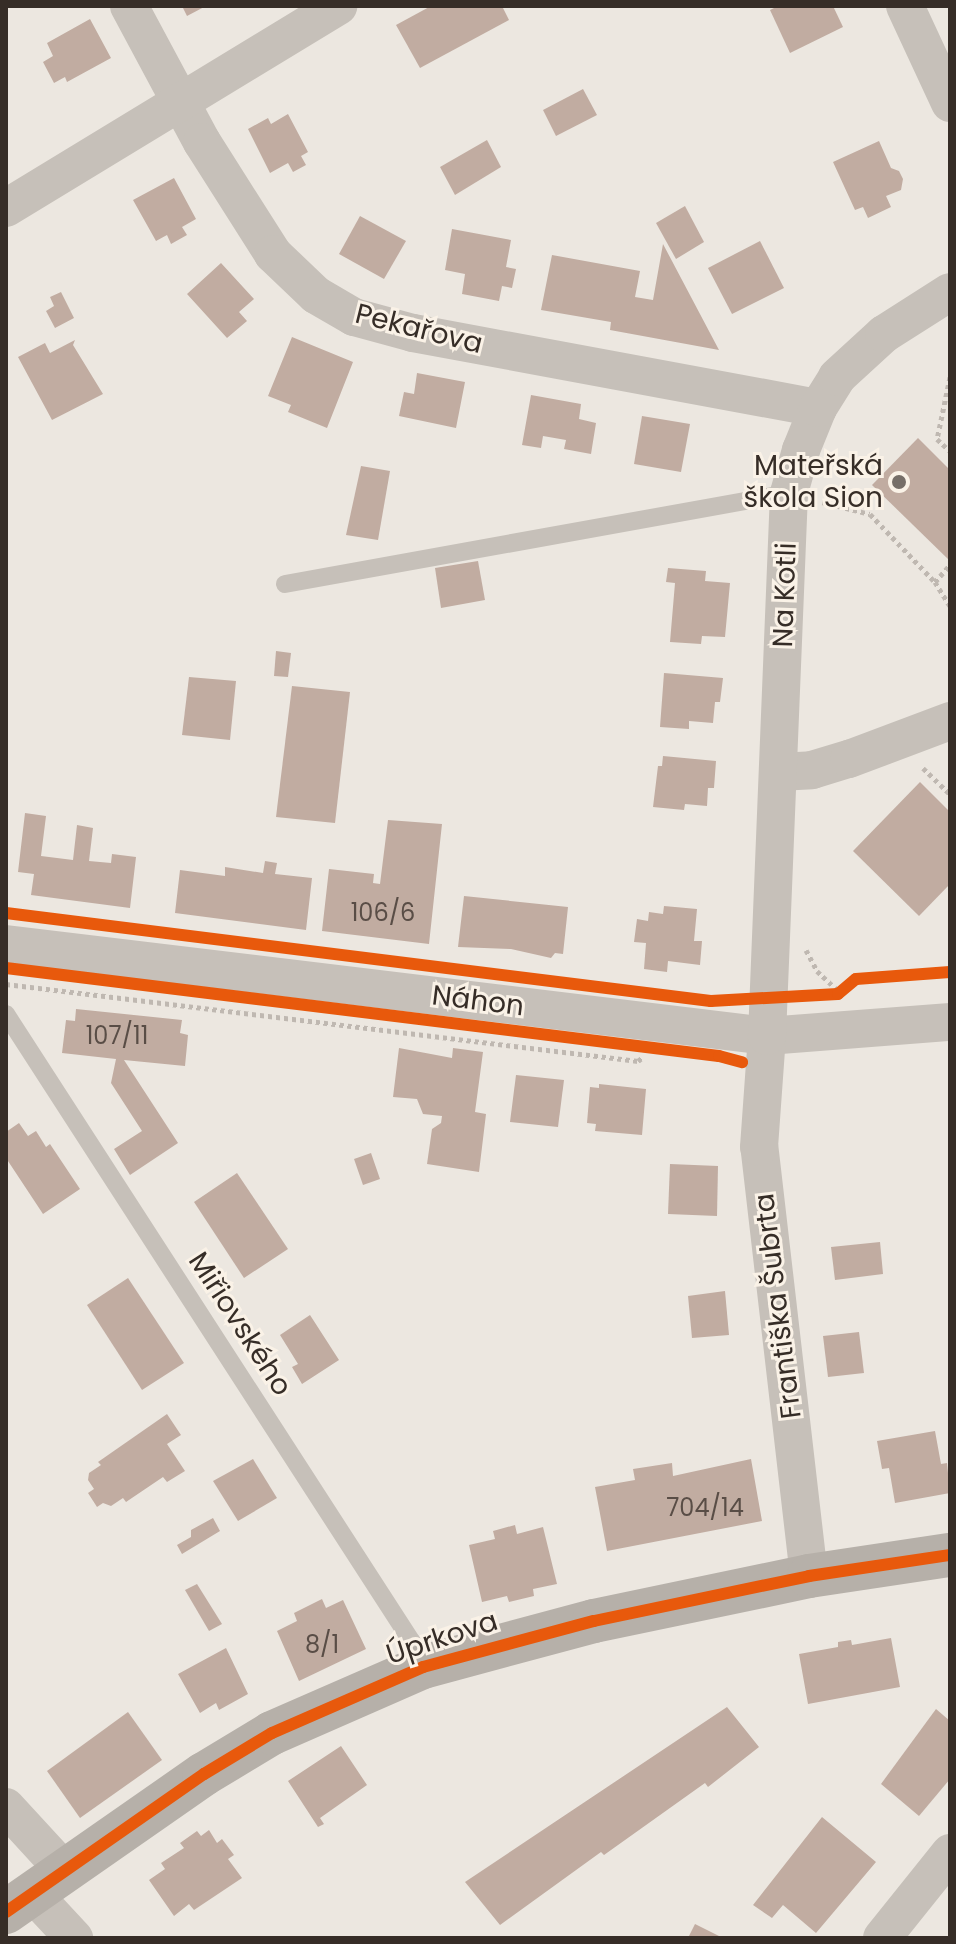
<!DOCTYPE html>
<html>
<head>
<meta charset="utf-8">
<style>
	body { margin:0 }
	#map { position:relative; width:956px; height:1944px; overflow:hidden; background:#ece7e0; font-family:Poppins,sans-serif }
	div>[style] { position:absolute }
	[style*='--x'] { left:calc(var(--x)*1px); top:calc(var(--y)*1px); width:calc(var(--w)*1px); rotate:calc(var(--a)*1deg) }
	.building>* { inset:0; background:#c1aca1 }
	.path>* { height:5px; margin-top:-2.5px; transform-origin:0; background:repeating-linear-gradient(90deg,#bfb8b1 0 4px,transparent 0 8px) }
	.lane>* { height:18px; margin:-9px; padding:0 9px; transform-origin:9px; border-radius:9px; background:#c6c0b9 }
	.street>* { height:38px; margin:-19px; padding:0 19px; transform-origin:19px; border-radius:19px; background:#c6c0b9 }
	.secondary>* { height:44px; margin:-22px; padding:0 22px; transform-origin:22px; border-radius:22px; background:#b6b0a9 }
	.cycleway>* { height:12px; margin:-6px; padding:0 6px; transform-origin:6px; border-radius:6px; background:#e8590c }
	.dots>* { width:22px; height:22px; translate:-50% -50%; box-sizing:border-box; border:4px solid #faf2e7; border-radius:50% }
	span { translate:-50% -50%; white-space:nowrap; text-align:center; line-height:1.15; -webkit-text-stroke:6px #faf2e7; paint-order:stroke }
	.number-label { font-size:24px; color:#594d46 }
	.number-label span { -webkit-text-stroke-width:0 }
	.street-label { font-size:28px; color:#362d27 }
	.poi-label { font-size:28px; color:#362d27 }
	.right { translate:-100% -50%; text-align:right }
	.frame { position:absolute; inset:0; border:8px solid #362d27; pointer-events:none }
</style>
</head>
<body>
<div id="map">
	<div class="building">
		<div style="clip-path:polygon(182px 6px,206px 6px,187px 16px)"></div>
		<div style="clip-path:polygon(431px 6px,502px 6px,509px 20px,420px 68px,396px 25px)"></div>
		<div style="clip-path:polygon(778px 6px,833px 6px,843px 27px,790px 53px,770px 10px)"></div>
		<div style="clip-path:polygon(90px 19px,111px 58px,67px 82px,65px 77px,54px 83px,43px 62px,53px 56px,47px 43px)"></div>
		<div style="clip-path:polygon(583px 89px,597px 115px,556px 136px,543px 110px)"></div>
		<div style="clip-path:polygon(288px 114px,308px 152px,301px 156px,306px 165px,293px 172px,288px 163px,270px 173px,248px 129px,268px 118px,271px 124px)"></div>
		<div style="clip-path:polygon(487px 140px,501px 167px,455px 195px,440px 167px)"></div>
		<div style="clip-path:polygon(879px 141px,891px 168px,899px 171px,903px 179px,901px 190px,886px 196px,891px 207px,868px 218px,863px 207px,855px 210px,833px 162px)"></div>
		<div style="clip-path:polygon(174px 178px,196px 219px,182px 227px,187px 235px,171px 244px,167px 235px,156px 241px,133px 200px)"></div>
		<div style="clip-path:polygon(685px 206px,704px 242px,676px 259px,656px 223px)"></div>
		<div style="clip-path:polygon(360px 216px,406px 241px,384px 279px,339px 254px)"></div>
		<div style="clip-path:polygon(452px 229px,511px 240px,506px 267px,516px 269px,512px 288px,502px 286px,499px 301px,462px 294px,465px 274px,445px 270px)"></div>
		<div style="clip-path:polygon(760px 241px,784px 288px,732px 314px,708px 268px)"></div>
		<div style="clip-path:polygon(663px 244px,719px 350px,610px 330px,611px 322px,541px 310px,552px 255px,640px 271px,635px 297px,653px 300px)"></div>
		<div style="clip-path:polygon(221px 263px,254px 299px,239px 312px,247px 321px,227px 338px,187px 294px)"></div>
		<div style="clip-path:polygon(61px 292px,74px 318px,55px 328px,46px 311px,54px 306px,50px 297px)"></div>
		<div style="clip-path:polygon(292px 337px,353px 362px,327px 428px,288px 412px,291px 405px,268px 396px)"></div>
		<div style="clip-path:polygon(75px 340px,73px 345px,103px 394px,52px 420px,18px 357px,45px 343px,50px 353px)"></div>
		<div style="clip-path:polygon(417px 373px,465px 382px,456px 428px,399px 416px,404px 392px,414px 394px)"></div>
		<div style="clip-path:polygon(531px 395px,581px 404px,579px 419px,596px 423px,591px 454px,564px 449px,566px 440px,543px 436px,541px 448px,522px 445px)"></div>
		<div style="clip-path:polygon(642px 416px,690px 424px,681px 472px,634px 464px)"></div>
		<div style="clip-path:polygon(918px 438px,950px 470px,950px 561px,872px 485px)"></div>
		<div style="clip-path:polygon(361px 466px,390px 471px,378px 540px,346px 535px)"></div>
		<div style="clip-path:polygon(478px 561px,485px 600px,441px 608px,435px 568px)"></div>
		<div style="clip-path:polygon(668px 568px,706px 571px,705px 581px,730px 583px,725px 637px,702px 636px,701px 644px,670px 642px,675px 583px,666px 582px)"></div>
		<div style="clip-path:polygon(276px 651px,291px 653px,288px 677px,274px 676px)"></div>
		<div style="clip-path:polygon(664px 673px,723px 678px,720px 702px,715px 702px,713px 723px,689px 721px,689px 729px,660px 727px)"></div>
		<div style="clip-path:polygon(189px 677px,236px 681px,230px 740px,182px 735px)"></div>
		<div style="clip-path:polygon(292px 686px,350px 692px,335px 823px,276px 817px)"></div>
		<div style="clip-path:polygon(663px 756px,716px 761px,714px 788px,708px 788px,707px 806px,685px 804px,684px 810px,653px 807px,658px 766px,662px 766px)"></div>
		<div style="clip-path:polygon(920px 782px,950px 812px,950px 884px,919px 916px,853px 851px)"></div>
		<div style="clip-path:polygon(25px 813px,46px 816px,41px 856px,73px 860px,77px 825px,93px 828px,89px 861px,111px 863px,112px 854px,136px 857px,130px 908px,31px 895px,34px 874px,18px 872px)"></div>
		<div style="clip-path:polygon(388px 820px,442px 824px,429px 944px,322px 931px,329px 869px,374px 874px,373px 883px,380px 884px)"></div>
		<div style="clip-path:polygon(265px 861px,277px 863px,275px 874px,312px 878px,306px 930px,175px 913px,180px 870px,225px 876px,225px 867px,263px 873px)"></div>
		<div style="clip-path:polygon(464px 896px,568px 907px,563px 954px,555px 953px,551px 958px,511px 949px,458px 947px)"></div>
		<div style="clip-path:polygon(664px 906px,697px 909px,694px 941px,702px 941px,700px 965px,668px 961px,667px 972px,644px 969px,646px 943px,634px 942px,637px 919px,648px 921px,649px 912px,663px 914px)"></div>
		<div style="clip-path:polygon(76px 1009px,182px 1020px,180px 1033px,188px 1035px,185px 1066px,124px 1060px,178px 1143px,130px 1175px,114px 1149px,142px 1131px,111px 1083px,116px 1059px,62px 1053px,66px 1020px,75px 1021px)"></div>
		<div style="clip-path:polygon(399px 1048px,452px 1058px,453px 1048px,483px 1052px,475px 1112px,486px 1114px,479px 1172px,427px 1164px,432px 1129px,441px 1123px,442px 1116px,423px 1114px,417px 1099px,393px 1097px)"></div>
		<div style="clip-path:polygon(516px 1075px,564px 1080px,558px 1127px,510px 1122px)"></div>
		<div style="clip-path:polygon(599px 1084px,646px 1089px,642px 1135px,595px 1131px,596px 1124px,587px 1123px,590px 1087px,599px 1088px)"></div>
		<div style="clip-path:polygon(19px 1123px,28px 1136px,36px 1131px,46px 1147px,50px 1144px,80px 1189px,43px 1214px,6px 1158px,6px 1132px)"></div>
		<div style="clip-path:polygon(371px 1153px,380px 1179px,363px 1185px,354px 1159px)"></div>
		<div style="clip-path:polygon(670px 1164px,718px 1166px,717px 1216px,668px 1214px)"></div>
		<div style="clip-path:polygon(237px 1173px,288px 1249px,244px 1278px,194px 1202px)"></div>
		<div style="clip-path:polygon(880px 1242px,883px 1274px,835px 1280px,831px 1247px)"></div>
		<div style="clip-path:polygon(128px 1278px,184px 1363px,142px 1390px,87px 1305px)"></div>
		<div style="clip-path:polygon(725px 1291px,729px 1335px,692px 1338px,688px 1296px)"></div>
		<div style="clip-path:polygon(310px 1315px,339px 1360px,302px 1384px,292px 1367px,298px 1364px,280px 1335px)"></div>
		<div style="clip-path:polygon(859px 1332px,864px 1373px,828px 1377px,823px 1336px)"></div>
		<div style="clip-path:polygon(167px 1414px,181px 1435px,167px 1444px,185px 1471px,167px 1482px,163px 1477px,126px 1502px,123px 1498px,111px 1506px,103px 1503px,97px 1507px,88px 1493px,94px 1489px,88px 1480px,89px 1473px,101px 1465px,98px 1462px)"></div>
		<div style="clip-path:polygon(935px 1431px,941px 1464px,947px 1463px,950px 1493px,895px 1503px,889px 1468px,882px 1469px,877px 1441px)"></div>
		<div style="clip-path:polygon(253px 1459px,277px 1498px,238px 1521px,213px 1481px)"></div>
		<div style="clip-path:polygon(751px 1459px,762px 1521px,607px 1551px,595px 1487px,635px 1480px,633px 1469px,672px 1463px,673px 1476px)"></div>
		<div style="clip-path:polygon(213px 1518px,220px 1531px,182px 1554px,177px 1545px,191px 1537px,191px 1530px)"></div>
		<div style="clip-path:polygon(515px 1525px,517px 1534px,543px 1527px,557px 1584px,533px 1589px,534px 1596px,509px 1602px,507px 1596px,482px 1602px,469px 1545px,495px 1539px,493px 1531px)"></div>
		<div style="clip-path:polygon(197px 1584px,222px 1624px,209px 1631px,185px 1590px)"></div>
		<div style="clip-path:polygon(322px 1599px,326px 1608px,343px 1600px,366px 1649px,299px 1681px,277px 1631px,297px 1621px,294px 1613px)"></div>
		<div style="clip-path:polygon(891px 1638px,900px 1687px,808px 1704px,799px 1654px,838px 1647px,838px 1642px,851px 1640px,852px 1645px)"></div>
		<div style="clip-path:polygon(226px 1648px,248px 1694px,219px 1710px,216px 1703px,200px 1713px,178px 1674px)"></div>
		<div style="clip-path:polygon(727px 1707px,759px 1747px,708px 1787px,705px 1783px,604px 1855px,601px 1852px,500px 1925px,465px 1882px)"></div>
		<div style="clip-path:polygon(936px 1709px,950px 1721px,950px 1779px,919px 1816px,881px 1784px)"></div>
		<div style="clip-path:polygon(128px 1712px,162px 1760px,80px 1818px,47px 1771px)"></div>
		<div style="clip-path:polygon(341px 1746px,367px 1785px,320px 1818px,324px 1824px,318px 1827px,288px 1781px)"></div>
		<div style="clip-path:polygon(822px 1817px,876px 1862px,816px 1933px,783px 1905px,772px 1918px,753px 1905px)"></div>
		<div style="clip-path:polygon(209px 1830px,217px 1843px,222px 1839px,234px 1855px,228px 1859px,242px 1878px,194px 1910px,189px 1904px,174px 1916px,149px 1880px,165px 1869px,161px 1863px,184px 1848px,180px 1843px,197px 1831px,201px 1836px)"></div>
		<div style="clip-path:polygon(695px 1924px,719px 1936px,718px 1938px,688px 1938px)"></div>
	</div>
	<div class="path">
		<div style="--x:950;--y:377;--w:63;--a:101.8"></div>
		<div style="--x:937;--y:439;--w:18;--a:43"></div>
		<div style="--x:822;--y:502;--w:49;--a:14"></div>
		<div style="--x:870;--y:514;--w:94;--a:46.3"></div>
		<div style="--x:935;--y:582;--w:28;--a:58"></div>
		<div style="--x:935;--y:582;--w:23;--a:-49"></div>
		<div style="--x:923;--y:768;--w:37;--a:44"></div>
		<div style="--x:806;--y:950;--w:24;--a:62"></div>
		<div style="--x:817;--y:971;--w:33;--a:43"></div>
		<div style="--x:6;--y:984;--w:637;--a:6.95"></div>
		<div style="--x:638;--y:1061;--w:6;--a:-39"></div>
	</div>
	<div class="lane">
		<div style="--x:285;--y:584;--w:512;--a:-10.23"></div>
		<div style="--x:6;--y:1014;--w:748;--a:57.12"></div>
		<div style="--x:412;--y:1642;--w:27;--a:66"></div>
	</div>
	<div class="street">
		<div style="--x:129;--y:6;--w:154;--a:61.8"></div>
		<div style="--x:202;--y:142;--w:133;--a:57.6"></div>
		<div style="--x:273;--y:254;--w:59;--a:43.6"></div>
		<div style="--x:316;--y:295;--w:44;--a:30.1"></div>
		<div style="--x:354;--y:317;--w:61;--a:15.2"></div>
		<div style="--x:413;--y:333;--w:412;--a:10.5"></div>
		<div style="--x:905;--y:6;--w:107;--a:65.1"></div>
		<div style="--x:6;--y:208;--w:389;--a:-31.3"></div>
		<div style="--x:778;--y:772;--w:34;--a:-3"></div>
		<div style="--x:812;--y:770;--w:39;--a:-17"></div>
		<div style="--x:849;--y:759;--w:108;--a:-20.6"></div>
		<div style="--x:6;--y:944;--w:767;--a:6.89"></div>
		<div style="--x:767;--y:1036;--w:184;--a:-4.4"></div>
		<div style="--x:809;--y:1576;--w:432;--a:-96.6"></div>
		<div style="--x:759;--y:1147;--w:111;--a:-85.9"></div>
		<div style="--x:767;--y:1036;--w:543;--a:-87.68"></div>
		<div style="--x:789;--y:493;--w:45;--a:-74.4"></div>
		<div style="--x:801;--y:450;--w:45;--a:-68"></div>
		<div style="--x:818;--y:408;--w:36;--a:-58"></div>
		<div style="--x:837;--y:377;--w:64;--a:-42.5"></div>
		<div style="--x:884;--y:334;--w:78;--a:-32.5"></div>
		<div style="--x:6;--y:1807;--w:86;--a:47.4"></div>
		<div style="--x:32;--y:1893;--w:62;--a:47"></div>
		<div style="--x:882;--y:1938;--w:109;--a:-51.3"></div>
	</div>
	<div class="secondary">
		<div style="--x:6;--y:1912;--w:241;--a:-34.9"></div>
		<div style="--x:204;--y:1774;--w:79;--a:-31.1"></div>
		<div style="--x:272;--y:1733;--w:165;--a:-23.6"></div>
		<div style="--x:423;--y:1667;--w:177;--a:-15.1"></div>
		<div style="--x:594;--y:1621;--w:220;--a:-11.8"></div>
		<div style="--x:809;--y:1576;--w:143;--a:-8.5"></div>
	</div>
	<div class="cycleway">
		<div style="--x:6;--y:913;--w:710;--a:7.12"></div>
		<div style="--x:711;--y:1001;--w:127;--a:-3.2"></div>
		<div style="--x:838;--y:994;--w:23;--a:-40"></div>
		<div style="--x:856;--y:979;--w:94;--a:-4.3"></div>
		<div style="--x:6;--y:968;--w:718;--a:7.04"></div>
		<div style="--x:719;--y:1056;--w:24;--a:15"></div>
		<div style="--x:6;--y:1912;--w:241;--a:-34.9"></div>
		<div style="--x:204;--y:1774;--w:79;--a:-31.1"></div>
		<div style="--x:272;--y:1733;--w:165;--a:-23.6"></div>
		<div style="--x:423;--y:1667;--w:177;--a:-15.1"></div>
		<div style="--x:594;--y:1621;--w:220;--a:-11.8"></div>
		<div style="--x:809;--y:1576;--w:143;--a:-8.5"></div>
	</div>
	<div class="dots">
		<div style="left:899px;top:482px;background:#766e68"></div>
	</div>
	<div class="number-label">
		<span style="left:383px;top:913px">106/6</span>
		<span style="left:117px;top:1036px">107/11</span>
		<span style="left:705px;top:1508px">704/14</span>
		<span style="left:322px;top:1645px">8/1</span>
	</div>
	<div class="street-label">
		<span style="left:419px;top:329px;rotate:14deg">Pekařova</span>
		<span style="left:785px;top:595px;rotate:-88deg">Na Kotli</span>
		<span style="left:478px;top:1001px;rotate:7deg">Náhon</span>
		<span style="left:778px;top:1306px;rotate:-97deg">Františka Šubrta</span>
		<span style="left:240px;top:1324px;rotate:57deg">Miřiovského</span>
		<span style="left:442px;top:1638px;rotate:-18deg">Úprkova</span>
	</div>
	<div class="poi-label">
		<span class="right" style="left:883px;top:482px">Mateřská<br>škola Sion</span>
	</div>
	<div class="frame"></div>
</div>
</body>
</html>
